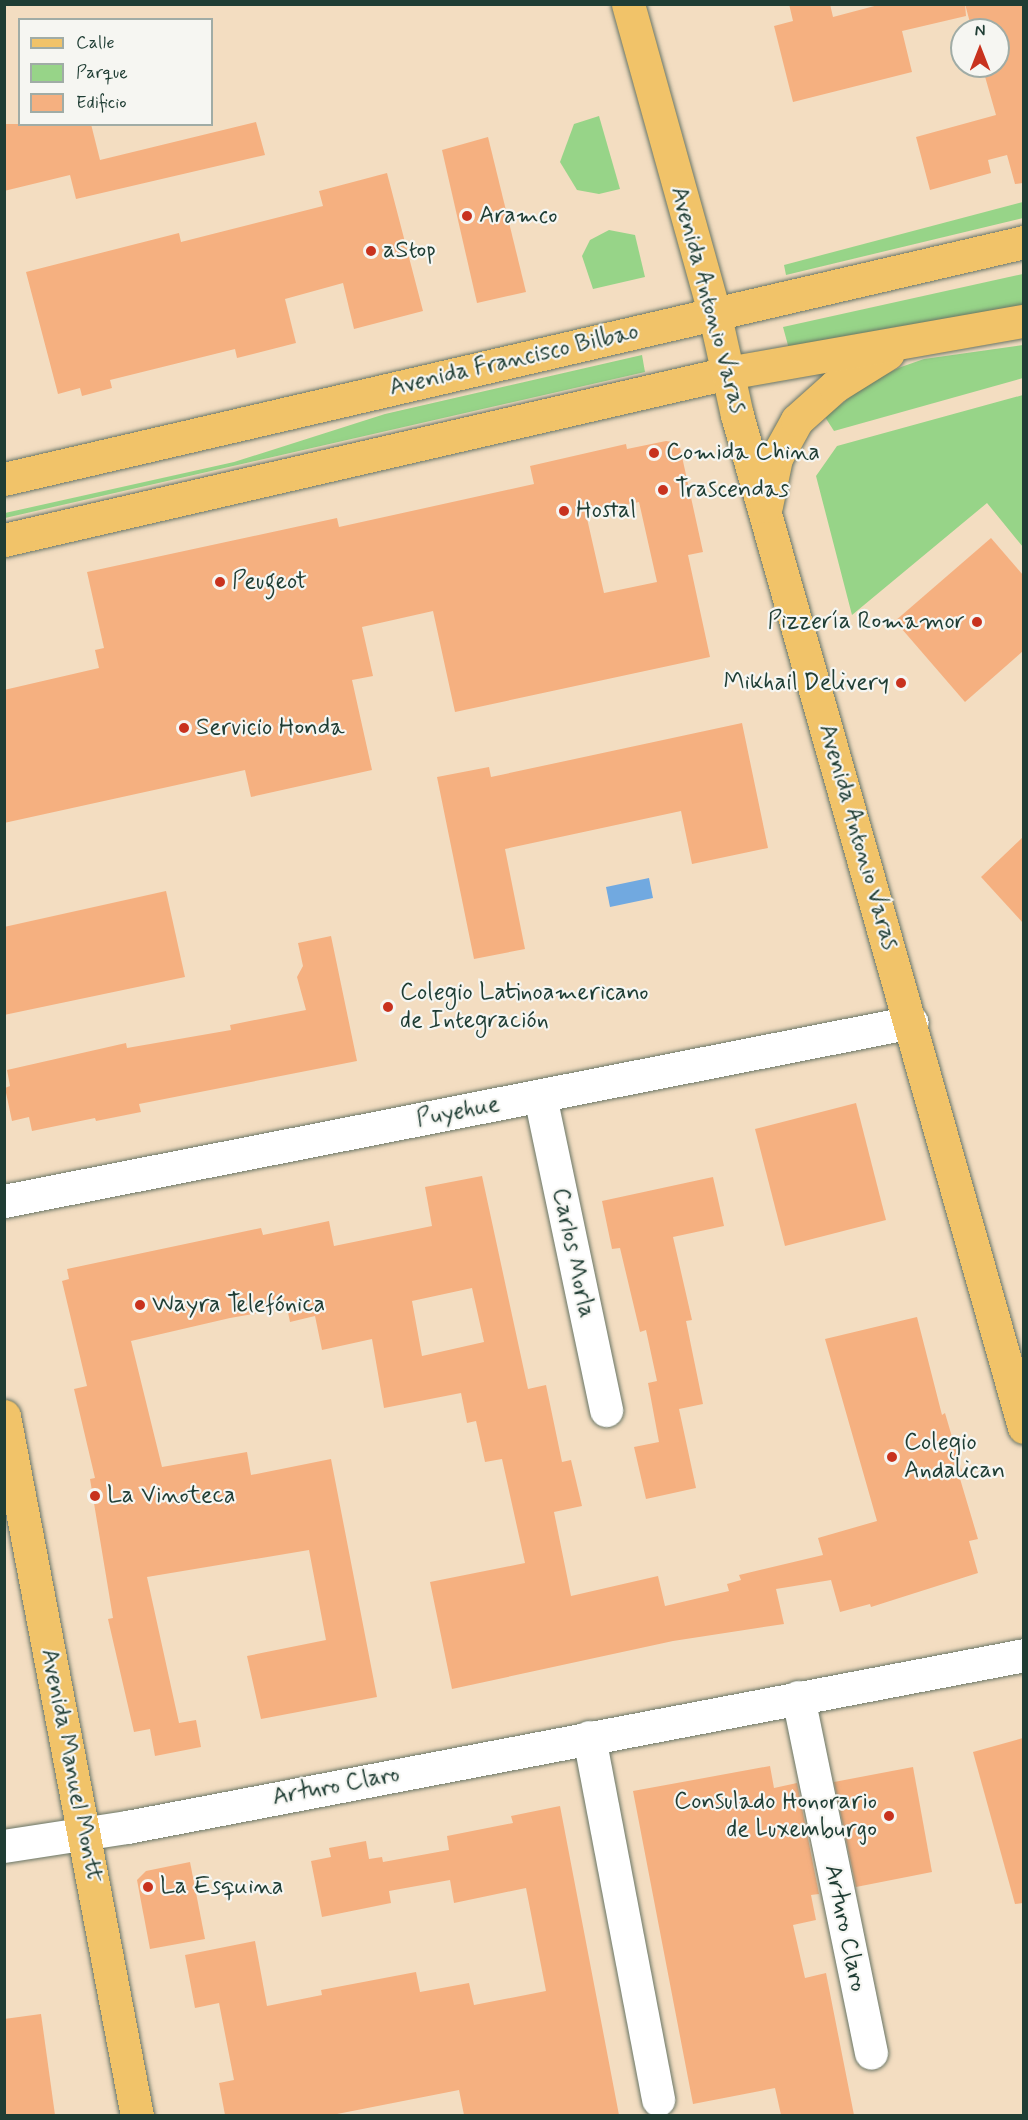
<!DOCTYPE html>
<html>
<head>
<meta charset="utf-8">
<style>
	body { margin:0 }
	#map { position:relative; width:1028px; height:2120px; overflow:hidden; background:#f3ddc1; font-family:Mynerve,sans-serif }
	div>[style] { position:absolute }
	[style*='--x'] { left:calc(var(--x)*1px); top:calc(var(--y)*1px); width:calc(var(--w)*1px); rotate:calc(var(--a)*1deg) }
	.green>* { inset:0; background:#97d488 }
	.water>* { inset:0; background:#71a9e0 }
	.building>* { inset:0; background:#f5b080 }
	.roads { filter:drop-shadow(0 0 2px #697565) drop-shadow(0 0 2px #697565) }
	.minor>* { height:33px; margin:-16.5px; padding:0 16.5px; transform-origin:16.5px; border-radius:16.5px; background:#fff }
	.major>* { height:33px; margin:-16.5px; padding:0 16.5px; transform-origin:16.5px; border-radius:16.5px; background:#f1c369 }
	.dots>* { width:16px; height:16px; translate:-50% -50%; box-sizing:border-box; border:3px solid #f6f6f2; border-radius:50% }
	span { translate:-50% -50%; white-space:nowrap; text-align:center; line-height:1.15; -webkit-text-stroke:4.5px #f6f6f2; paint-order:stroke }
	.poi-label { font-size:24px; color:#1f3d34 }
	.left { translate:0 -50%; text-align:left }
	.right { translate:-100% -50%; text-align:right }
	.street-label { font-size:24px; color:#1f3d34 }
	.frame { position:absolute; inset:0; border:6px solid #1f3d34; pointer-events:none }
	.legend { position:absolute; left:18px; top:18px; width:195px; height:108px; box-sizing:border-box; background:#f6f6f2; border:2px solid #a0aca6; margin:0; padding:8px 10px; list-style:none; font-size:18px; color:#1f3d34 }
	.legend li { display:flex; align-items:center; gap:12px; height:30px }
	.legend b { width:30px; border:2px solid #a0aca6 }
	.north { position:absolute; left:950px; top:18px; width:60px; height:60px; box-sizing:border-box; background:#f6f6f2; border:2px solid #a0aca6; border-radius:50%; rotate:0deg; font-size:16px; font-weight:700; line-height:24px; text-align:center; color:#1f3d34 }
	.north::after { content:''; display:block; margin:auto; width:21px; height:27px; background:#c8321e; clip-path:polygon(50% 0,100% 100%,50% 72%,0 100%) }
</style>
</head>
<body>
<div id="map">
	<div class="green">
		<div style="clip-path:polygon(599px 116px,620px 189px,599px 194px,577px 190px,560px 162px,574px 124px)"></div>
		<div style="clip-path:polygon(1023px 202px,1023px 218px,786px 275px,784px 265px)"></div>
		<div style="clip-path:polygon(609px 230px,635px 235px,645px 277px,593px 289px,582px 256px,590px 240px)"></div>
		<div style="clip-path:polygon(1023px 274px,1023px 309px,789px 349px,783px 327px)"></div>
		<div style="clip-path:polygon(1023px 345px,1023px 378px,834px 431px,825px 417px,869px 382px,901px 367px,924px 359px)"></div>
		<div style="clip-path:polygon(642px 355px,645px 372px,5px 518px,5px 513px,234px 462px,385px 414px)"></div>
		<div style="clip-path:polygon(1023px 395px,1023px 547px,987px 503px,852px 615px,816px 476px,837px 446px)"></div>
	</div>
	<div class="water">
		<div style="clip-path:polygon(649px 878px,653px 898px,610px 907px,606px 887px)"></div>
	</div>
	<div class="building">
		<div style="clip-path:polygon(789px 4px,830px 4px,833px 17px,882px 4px,965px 4px,966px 16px,902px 31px,912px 72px,793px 102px,774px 26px,793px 21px)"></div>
		<div style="clip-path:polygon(965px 4px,1023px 4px,1023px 183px,1015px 184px,1007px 155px,988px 160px,991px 173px,930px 190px,916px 137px,996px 115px,982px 66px,998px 66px,998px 30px,972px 30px)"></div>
		<div style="clip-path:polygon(256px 122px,265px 155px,76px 199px,70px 175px,4px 191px,4px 124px,91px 124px,100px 160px)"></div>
		<div style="clip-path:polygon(488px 137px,526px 292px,477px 303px,442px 150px)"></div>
		<div style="clip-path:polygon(387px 173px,423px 311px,354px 329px,343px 283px,285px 299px,296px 343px,237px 358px,235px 349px,110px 380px,112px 388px,82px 396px,80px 388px,58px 394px,26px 272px,179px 233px,181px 242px,323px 206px,319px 191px)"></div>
		<div style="clip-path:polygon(evenodd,666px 441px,679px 443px,703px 552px,688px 555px,710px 657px,455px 712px,433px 611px,362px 627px,373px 676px,352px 680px,372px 770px,251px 797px,245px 770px,4px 823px,4px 690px,99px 668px,95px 650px,104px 648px,87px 572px,337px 518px,339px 527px,534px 484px,530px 466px,626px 444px,627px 449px,666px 441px,639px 502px,657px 582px,604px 593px,586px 514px,639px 502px)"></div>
		<div style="clip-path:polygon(991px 538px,1023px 575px,1023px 651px,965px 702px,895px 621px)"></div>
		<div style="clip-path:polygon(742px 723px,768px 848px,692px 864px,681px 811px,505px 849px,525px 949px,474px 959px,437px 777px,489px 767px,491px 777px)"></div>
		<div style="clip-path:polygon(1023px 837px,1023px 923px,981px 877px)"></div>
		<div style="clip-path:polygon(166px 891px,185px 977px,4px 1015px,4px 927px)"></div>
		<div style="clip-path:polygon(331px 936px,357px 1061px,139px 1104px,141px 1112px,96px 1121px,95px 1118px,32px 1131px,29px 1117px,12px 1121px,5px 1088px,10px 1086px,7px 1070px,126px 1043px,127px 1048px,231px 1030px,230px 1025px,306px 1010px,297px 977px,303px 966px,298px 943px)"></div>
		<div style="clip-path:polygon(856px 1103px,886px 1220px,785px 1246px,755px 1129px)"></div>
		<div style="clip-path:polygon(evenodd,482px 1176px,528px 1389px,546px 1385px,562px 1462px,571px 1460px,582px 1506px,554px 1512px,571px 1596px,658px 1576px,665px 1606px,729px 1591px,727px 1584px,741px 1580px,739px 1575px,823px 1555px,818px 1538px,877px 1521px,825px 1339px,917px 1317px,942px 1415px,945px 1413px,962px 1471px,958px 1472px,978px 1539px,969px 1541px,978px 1573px,871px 1607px,870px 1604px,840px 1612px,831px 1580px,776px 1589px,784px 1624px,673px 1641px,452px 1689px,430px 1582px,525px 1563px,502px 1459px,485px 1462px,476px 1421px,467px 1423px,461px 1393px,384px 1408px,372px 1339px,322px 1350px,315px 1316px,290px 1322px,287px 1308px,230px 1318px,131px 1341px,162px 1467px,247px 1452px,251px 1475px,331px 1459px,377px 1697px,261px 1719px,247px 1656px,326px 1640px,309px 1550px,147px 1577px,179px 1723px,196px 1720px,201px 1747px,155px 1756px,150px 1729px,134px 1732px,108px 1619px,113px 1618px,90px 1479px,95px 1478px,74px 1389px,87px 1386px,62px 1281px,69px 1279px,67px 1269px,261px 1228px,263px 1235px,329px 1221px,334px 1246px,432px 1226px,425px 1187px,482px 1176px,472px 1288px,484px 1342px,422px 1356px,412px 1301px,472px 1288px)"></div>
		<div style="clip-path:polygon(713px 1177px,724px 1226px,673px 1237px,692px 1320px,686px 1321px,703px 1404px,679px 1409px,696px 1488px,646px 1499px,634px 1447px,659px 1442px,648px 1383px,657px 1381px,646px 1330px,640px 1332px,620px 1248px,612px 1249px,602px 1201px)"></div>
		<div style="clip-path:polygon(1023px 1738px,1023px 1903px,1015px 1904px,973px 1752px)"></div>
		<div style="clip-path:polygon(770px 1766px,774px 1788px,797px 1783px,819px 1894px,811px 1895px,816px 1920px,793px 1925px,805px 1978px,826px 1973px,854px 2115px,781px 2115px,775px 2088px,693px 2104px,633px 1791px)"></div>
		<div style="clip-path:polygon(913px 1767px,932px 1872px,856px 1887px,834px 1782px)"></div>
		<div style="clip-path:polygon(560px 1806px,619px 2115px,464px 2115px,459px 2090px,332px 2115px,225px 2115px,219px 2083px,234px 2080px,219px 2003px,195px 2008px,185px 1955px,255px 1941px,267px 2006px,322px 1995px,321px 1990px,416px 1972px,420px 1992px,469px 1983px,474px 2005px,546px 1991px,526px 1888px,454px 1903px,450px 1880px,389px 1891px,391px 1903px,322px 1917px,311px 1861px,331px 1857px,329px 1848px,366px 1841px,369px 1859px,382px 1857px,383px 1862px,449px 1850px,447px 1836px,513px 1823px,511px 1816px)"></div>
		<div style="clip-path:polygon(190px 1862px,205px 1939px,150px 1949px,137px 1880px,146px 1871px)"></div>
		<div style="clip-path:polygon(41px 2014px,55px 2115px,4px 2115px,4px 2019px)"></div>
	</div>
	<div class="roads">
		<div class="minor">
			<div style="--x:540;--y:1096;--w:321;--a:78.1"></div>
			<div style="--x:4;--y:1201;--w:925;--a:-11.15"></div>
			<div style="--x:798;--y:1697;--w:363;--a:78.4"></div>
			<div style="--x:589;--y:1737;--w:369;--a:79.2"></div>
			<div style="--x:4;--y:1846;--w:124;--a:-8.8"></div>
			<div style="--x:127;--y:1827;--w:913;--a:-10.85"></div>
		</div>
		<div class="major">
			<div style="--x:628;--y:4;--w:324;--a:74.4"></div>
			<div style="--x:715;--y:316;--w:101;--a:77.5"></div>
			<div style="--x:737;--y:415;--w:1052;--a:74.17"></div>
			<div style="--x:4;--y:479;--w:1047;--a:-13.08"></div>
			<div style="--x:766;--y:506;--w:49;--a:-78.2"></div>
			<div style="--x:776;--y:458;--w:43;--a:-61.1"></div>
			<div style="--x:797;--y:420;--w:51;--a:-41.8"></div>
			<div style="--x:835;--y:386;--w:62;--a:-31.9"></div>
			<div style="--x:4;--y:540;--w:743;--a:-12.99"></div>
			<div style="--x:728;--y:373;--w:301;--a:-10"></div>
			<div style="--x:4;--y:1416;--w:713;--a:79.24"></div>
		</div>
	</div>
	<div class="dots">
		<div style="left:467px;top:216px;background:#c8321e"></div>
		<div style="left:371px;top:251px;background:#c8321e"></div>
		<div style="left:654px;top:453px;background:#c8321e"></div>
		<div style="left:663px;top:490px;background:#c8321e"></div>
		<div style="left:564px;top:511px;background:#c8321e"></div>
		<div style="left:220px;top:582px;background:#c8321e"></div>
		<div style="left:977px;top:622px;background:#c8321e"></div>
		<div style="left:901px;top:683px;background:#c8321e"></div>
		<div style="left:184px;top:728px;background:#c8321e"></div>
		<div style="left:388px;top:1007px;background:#c8321e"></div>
		<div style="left:140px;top:1305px;background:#c8321e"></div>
		<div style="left:892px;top:1457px;background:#c8321e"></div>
		<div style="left:95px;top:1496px;background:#c8321e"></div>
		<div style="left:889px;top:1816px;background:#c8321e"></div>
		<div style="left:148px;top:1887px;background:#c8321e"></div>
	</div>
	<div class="poi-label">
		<span class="left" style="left:479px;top:216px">Aramco</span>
		<span class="left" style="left:383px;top:251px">aStop</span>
		<span class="left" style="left:666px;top:453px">Comida China</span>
		<span class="left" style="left:675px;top:490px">Trascendas</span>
		<span class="left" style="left:576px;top:511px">Hostal</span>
		<span class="left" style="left:232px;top:582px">Peugeot</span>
		<span class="right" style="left:965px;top:622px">Pizzería Romamor</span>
		<span class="right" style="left:889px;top:683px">Mikhail Delivery</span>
		<span class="left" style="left:196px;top:728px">Servicio Honda</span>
		<span class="left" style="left:400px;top:1007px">Colegio Latinoamericano<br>de Integración</span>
		<span class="left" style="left:152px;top:1305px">Wayra Telefónica</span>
		<span class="left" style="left:904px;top:1457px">Colegio<br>Andalican</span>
		<span class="left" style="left:107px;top:1496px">La Vinoteca</span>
		<span class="right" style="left:877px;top:1816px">Consulado Honorario<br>de Luxemburgo</span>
		<span class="left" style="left:160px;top:1887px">La Esquina</span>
	</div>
	<div class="street-label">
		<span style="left:708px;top:300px;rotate:75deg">Avenida Antonio Varas</span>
		<span style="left:514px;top:360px;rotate:-13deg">Avenida Francisco Bilbao</span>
		<span style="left:858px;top:837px;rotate:74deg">Avenida Antonio Varas</span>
		<span style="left:458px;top:1112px;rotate:-11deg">Puyehue</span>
		<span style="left:573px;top:1253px;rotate:78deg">Carlos Morla</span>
		<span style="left:71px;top:1766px;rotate:79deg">Avenida Manuel Montt</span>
		<span style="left:336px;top:1786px;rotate:-11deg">Arturo Claro</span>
		<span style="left:845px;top:1928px;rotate:78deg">Arturo Claro</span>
	</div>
	<div class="frame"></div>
	<ul class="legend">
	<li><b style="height:8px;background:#f1c369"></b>Calle</li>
	<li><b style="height:16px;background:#97d488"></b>Parque</li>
	<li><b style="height:16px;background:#f5b080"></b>Edificio</li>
	</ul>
	<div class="north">N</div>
</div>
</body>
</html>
